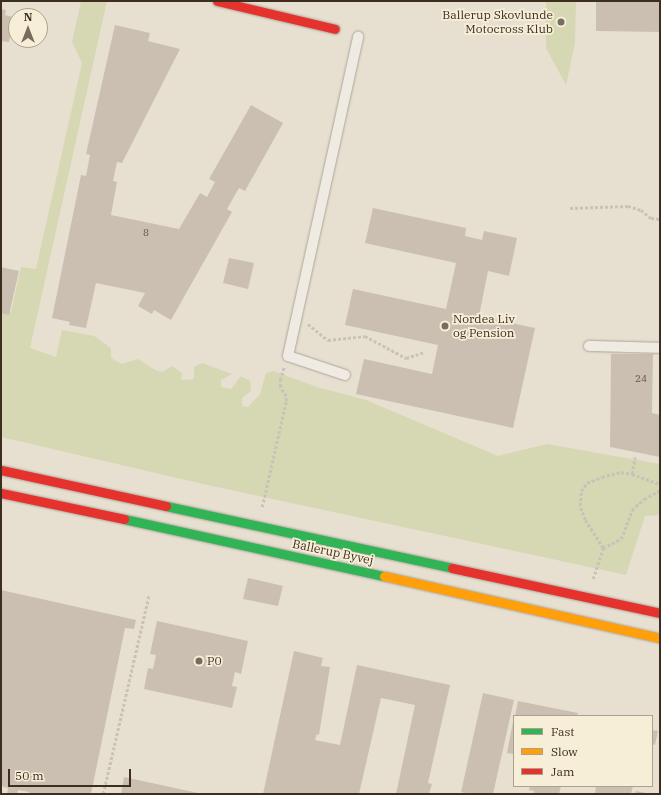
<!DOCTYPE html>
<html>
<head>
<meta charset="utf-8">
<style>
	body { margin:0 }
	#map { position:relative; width:661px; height:795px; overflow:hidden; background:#e7e0d1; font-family:"IBM Plex Serif",serif }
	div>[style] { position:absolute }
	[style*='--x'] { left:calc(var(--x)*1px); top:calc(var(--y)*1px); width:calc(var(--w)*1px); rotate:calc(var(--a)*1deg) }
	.green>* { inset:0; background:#d6d7b3 }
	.building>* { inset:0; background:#cbbfb2 }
	.path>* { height:2.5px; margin-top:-1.25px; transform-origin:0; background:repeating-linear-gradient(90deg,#c8c2b9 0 3px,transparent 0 5px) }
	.roads { filter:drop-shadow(0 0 1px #ada599) drop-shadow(0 0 1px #ada599) }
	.lane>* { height:10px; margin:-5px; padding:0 5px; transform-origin:5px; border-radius:5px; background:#efebe3 }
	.fast>* { height:9px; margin:-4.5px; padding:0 4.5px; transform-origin:4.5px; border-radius:4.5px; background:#30b455 }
	.slow>* { height:9px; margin:-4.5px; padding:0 4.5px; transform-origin:4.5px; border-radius:4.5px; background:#ff9f0a }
	.jam>* { height:9px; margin:-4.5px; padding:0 4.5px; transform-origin:4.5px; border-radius:4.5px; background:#e5322d }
	.dots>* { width:11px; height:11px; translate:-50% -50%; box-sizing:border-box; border:2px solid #f7eed8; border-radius:50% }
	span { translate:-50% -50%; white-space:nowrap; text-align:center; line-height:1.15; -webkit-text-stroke:3.5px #f7eed8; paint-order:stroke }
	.number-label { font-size:10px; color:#605244 }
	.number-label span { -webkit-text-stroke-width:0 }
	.poi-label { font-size:12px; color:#3d2e20 }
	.right { translate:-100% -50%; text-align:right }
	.left { translate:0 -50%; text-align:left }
	.street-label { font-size:12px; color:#3d2e20 }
	.frame { position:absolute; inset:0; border:2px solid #3d2e20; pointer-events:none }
	.legend { position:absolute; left:513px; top:715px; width:140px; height:72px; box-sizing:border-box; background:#f7eed8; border:1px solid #ada18e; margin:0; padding:5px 7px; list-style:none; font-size:12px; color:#3d2e20 }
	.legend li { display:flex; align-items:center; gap:8px; height:20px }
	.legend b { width:20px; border:1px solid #ada18e }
	.north { position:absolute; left:8px; top:8px; width:40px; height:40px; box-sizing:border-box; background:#f7eed8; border:1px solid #ada18e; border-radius:50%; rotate:0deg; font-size:11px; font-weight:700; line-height:16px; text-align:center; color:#3d2e20 }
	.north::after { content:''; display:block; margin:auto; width:14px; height:18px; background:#786c5e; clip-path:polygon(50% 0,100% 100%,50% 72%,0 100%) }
	.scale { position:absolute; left:8px; top:769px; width:123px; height:18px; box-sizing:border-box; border:2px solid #3d2e20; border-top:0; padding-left:5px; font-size:12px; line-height:14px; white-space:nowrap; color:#3d2e20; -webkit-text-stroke:3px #f7eed8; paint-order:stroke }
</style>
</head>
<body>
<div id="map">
	<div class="green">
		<div style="clip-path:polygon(81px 1px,107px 1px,30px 348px,56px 357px,62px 330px,94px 336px,111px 348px,111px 358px,122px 364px,138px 359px,155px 370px,162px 372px,172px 366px,182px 373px,181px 380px,194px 379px,194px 367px,202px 363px,232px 374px,221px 380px,221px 387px,231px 389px,241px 376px,250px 381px,251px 391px,242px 398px,242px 406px,248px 407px,260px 394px,266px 373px,274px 371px,317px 387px,366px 400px,498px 456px,547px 444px,660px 464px,660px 515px,645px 516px,626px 575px,203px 484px,1px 437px,1px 310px,11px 312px,21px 267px,36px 269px,82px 63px,72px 42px)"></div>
		<div style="clip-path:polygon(546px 1px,576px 1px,575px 43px,566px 85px,546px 48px)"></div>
	</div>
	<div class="building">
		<div style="clip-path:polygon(596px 1px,660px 1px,660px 32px,596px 31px)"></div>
		<div style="clip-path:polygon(1px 9px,6px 10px,5px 15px,16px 18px,14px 38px,10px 37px,9px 42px,1px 41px)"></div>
		<div style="clip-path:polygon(115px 25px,150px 33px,148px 41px,180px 49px,122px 163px,117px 162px,113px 181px,117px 182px,111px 215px,179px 229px,200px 193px,207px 197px,215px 182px,209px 179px,251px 105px,283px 123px,245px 191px,239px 188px,227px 209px,232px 212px,171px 320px,154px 310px,152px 314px,138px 306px,145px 293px,96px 283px,86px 328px,69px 325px,70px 322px,52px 318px,81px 175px,86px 176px,90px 155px,86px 154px)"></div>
		<div style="clip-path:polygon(373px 208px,466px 228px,465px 236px,482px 240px,484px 231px,517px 238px,509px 276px,488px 271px,479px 316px,535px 328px,513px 428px,356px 394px,364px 359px,432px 374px,438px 345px,345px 325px,353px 289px,446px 309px,456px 263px,365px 243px)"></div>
		<div style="clip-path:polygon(229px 258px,254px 263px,248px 289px,223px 283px)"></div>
		<div style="clip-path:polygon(1px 267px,19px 271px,9px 315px,1px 313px)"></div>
		<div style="clip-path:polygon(611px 354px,653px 354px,652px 413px,660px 415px,660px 457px,610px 447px)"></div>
		<div style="clip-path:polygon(248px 578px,283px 586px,278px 606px,243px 599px)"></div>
		<div style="clip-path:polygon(1px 590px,136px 620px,134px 629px,125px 628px,91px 794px,28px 794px,29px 792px,18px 790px,17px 794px,7px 794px,8px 788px,1px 786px)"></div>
		<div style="clip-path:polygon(157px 621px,248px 641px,241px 674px,235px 672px,232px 686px,237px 687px,232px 708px,144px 689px,148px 668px,153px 669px,156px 655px,150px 654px)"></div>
		<div style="clip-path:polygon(294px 651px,323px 658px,321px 666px,330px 667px,319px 735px,317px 734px,315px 740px,340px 745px,357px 665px,450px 685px,428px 783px,432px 784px,429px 794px,396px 794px,415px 705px,381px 698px,359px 794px,263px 794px)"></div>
		<div style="clip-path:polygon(483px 693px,514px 700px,493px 794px,470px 794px,461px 792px)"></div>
		<div style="clip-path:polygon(518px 701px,578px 713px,577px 716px,515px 716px)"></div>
		<div style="clip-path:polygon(513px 722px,514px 723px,514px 754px,507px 753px)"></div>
		<div style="clip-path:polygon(652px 730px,658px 731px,655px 745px,652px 744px)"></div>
		<div style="clip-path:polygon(124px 777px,198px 793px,198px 794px,121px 794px)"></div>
		<div style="clip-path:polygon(530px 786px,561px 786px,559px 794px,534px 794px,534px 791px,529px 790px)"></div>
		<div style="clip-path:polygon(596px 786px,633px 786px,631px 794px,595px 794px)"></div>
		<div style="clip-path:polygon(636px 791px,646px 793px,646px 794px,635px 794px)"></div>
	</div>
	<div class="path">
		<div style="--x:570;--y:208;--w:58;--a:-2"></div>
		<div style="--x:628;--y:206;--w:14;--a:17"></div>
		<div style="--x:641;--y:210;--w:13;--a:39"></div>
		<div style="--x:651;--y:218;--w:9;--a:6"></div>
		<div style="--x:308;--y:324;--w:26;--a:39"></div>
		<div style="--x:328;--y:340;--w:37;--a:-6"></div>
		<div style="--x:365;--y:336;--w:47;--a:28.2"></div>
		<div style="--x:406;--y:358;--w:20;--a:-18"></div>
		<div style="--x:632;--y:474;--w:17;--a:-80"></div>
		<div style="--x:262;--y:507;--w:109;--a:-77.2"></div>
		<div style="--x:286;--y:401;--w:5;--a:-90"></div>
		<div style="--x:286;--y:396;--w:11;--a:-124"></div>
		<div style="--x:280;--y:387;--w:7;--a:-90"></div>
		<div style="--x:280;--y:380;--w:14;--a:-73"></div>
		<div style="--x:603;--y:548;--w:33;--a:-123"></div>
		<div style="--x:585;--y:520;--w:15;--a:-110"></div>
		<div style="--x:580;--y:506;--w:15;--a:-86"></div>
		<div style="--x:581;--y:491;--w:10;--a:-53"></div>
		<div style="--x:587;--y:483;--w:16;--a:-22"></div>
		<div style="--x:602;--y:477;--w:20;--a:-15"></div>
		<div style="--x:621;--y:472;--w:11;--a:10"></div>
		<div style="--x:632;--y:474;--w:30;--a:20"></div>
		<div style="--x:593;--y:579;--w:33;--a:-72"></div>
		<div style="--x:603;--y:548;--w:20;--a:-27"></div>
		<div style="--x:621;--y:539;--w:31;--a:-69"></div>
		<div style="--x:632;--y:510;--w:16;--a:-43"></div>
		<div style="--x:644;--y:499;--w:18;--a:-29"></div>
		<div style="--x:103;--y:794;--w:204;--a:-77"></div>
	</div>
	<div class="roads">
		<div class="lane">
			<div style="--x:589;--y:346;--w:71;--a:1.6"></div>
			<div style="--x:345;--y:375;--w:60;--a:-161.6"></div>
			<div style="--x:288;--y:356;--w:327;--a:-77.6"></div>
		</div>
		<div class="fast">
			<div style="--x:166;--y:506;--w:293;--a:12.2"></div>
			<div style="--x:124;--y:519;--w:266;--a:12.4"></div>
		</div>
		<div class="slow">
			<div style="--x:384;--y:576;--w:283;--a:12.7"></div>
		</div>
		<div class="jam">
			<div style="--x:217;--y:1;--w:121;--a:13.3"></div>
			<div style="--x:1;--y:470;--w:169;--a:12.3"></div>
			<div style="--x:1;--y:493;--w:126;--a:11.9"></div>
			<div style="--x:452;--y:568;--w:213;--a:12.2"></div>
		</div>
	</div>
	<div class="dots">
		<div style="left:561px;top:22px;background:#786c5e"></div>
		<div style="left:445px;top:326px;background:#786c5e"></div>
		<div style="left:199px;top:661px;background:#786c5e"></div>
	</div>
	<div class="number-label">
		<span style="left:146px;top:233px">8</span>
		<span style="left:641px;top:379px">24</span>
	</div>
	<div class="poi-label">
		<span class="right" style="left:553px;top:22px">Ballerup Skovlunde<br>Motocross Klub</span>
		<span class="left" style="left:453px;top:326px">Nordea Liv<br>og Pension</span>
		<span class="left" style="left:207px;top:661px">P0</span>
	</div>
	<div class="street-label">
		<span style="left:333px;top:552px;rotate:12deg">Ballerup Byvej</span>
	</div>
	<div class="frame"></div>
	<ul class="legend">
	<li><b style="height:5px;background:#30b455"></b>Fast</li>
	<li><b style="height:5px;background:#ff9f0a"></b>Slow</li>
	<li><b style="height:5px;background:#e5322d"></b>Jam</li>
	</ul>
	<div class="north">N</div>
	<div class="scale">50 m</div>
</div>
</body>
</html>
